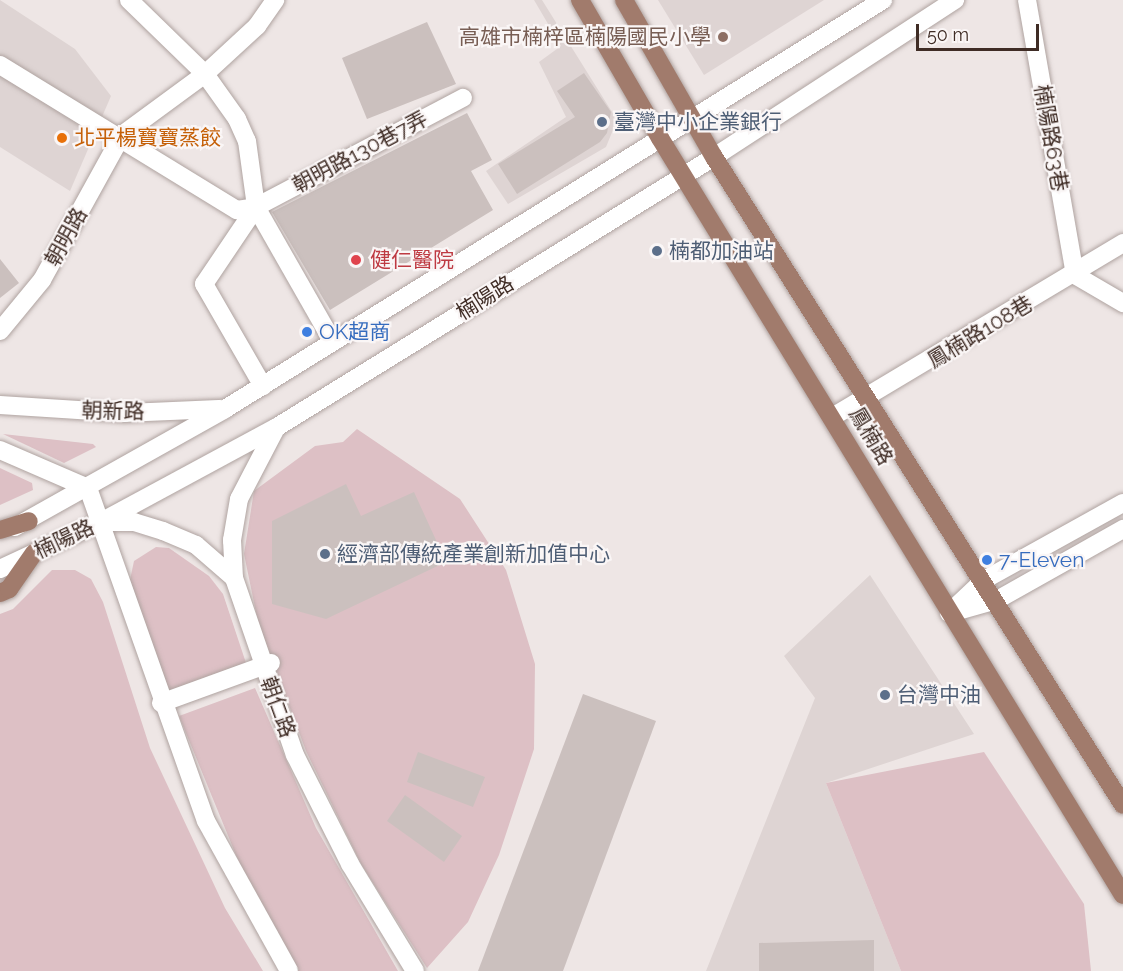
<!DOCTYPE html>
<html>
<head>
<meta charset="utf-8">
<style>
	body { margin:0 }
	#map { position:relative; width:1123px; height:971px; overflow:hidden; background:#eee6e5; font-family:Raleway,"Noto Sans TC",sans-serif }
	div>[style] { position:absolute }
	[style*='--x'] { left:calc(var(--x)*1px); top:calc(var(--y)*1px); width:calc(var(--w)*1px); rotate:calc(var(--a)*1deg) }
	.built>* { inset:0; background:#ded4d3 }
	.green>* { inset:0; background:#ddc0c5 }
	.building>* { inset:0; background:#cbc0be }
	.roads { filter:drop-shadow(0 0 2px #afa3a0) drop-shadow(0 0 2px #afa3a0) }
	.minor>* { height:18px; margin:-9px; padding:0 9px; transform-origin:9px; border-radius:9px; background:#fff }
	.major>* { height:18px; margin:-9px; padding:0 9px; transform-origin:9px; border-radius:9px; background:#a17b6c }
	.dots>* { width:16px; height:16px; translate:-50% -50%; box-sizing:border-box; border:3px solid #faf6f6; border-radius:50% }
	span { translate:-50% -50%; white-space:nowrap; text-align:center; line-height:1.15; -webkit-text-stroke:4.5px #faf6f6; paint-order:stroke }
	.education-label { font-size:21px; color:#785e54 }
	.right { translate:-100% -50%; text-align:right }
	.service-label { font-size:21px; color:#4e5e75 }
	.left { translate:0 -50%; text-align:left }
	.food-label { font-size:21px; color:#c56008 }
	.street-label { font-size:21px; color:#3f2c25 }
	.health-label { font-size:21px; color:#be3a42 }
	.shop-label { font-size:21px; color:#366cbe }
	.scale { position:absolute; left:916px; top:24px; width:123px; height:27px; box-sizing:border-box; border:3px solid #3f2c25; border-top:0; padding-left:8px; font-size:18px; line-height:21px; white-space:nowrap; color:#3f2c25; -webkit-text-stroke:4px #faf6f6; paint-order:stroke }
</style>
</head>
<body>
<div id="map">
	<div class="built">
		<div style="clip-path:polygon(0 0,75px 49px,111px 96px,70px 191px,0 147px)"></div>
		<div style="clip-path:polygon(534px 0,542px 0,617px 120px,606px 147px,508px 204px,486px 171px,566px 117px,539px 62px,561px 46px)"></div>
		<div style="clip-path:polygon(658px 0,824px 0,704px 75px)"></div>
		<div style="clip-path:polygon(870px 575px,974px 734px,826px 783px,901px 971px,706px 971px,815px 698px,784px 656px)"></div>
	</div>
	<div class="green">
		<div style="clip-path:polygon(357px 429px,460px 499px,506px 570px,535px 664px,534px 749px,499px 855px,468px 922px,427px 968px,361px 864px,306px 751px,258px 622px,244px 554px,254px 491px,315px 446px,343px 442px)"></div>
		<div style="clip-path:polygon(3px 434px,93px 444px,96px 447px,64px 463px)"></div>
		<div style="clip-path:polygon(0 468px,32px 483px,33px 490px,0 505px)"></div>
		<div style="clip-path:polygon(156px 547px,169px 548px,209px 576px,223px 594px,246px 663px,169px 691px,130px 580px,134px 561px)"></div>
		<div style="clip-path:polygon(52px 570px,75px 570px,91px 579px,103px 602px,150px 748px,225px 908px,263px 971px,0 971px,0 614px,13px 609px)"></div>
		<div style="clip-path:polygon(255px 688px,316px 828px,398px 971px,298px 971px,245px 877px,179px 716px)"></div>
		<div style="clip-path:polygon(984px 752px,1084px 904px,1091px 971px,901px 971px,826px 783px)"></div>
	</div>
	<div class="building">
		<div style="clip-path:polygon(427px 22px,456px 84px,367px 119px,342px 58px)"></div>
		<div style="clip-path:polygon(584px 73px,611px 112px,607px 133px,600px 142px,517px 194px,498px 164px,575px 117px,557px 91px)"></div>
		<div style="clip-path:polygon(467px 113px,492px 160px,471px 171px,493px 210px,330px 310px,272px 212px)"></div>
		<div style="clip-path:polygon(0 259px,19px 283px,0 298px)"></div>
		<div style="clip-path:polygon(346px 484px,361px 516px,414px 492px,446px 562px,326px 619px,272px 604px,272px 521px)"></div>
		<div style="clip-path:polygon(583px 694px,656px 721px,563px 971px,478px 971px)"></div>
		<div style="clip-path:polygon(418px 752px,485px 777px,473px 807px,407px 782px)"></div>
		<div style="clip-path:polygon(405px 795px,462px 836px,444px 862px,387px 821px)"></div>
		<div style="clip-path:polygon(874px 940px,874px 971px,759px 971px,759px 943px)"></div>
	</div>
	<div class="roads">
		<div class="minor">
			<div style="--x:129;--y:0;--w:106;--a:44.2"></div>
			<div style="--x:205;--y:74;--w:55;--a:54.6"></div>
			<div style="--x:237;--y:119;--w:24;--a:66"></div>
			<div style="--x:247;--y:141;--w:67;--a:82.2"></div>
			<div style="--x:256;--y:207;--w:155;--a:60.3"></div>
			<div style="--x:1027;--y:0;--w:279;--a:80.1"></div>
			<div style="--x:1075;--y:275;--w:56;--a:30.3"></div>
			<div style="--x:0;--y:65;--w:278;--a:31.5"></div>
			<div style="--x:237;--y:210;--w:19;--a:-9"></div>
			<div style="--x:256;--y:207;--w:234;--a:-27.8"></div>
			<div style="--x:256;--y:207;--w:93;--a:124"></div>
			<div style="--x:204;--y:284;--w:118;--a:60"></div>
			<div style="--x:0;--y:331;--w:66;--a:-50.5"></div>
			<div style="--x:42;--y:280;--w:166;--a:-61.1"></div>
			<div style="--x:122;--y:135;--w:103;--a:-36.3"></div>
			<div style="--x:205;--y:74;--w:71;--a:-42.7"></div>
			<div style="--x:257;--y:26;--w:32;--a:-55"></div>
			<div style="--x:0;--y:405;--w:125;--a:3.7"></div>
			<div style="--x:125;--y:413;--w:96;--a:-2.4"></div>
			<div style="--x:834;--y:416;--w:337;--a:-30.9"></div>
			<div style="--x:276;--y:428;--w:80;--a:117.5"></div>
			<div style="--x:239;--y:499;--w:42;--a:99.7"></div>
			<div style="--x:232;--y:540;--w:38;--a:87"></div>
			<div style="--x:234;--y:578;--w:187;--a:71"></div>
			<div style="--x:295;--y:755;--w:122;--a:63.2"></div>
			<div style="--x:350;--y:864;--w:125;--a:58.7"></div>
			<div style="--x:0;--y:450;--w:96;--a:23.4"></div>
			<div style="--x:88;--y:488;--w:353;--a:70.5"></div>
			<div style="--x:206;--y:821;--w:171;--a:61"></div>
			<div style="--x:103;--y:522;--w:31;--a:0"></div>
			<div style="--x:134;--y:522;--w:30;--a:17"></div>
			<div style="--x:163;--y:531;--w:36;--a:23"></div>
			<div style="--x:196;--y:545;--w:50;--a:41"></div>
			<div style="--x:15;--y:527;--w:241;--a:-29.3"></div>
			<div style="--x:225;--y:409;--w:775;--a:-31.86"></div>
			<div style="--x:0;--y:569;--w:111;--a:-25"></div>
			<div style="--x:101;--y:522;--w:200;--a:-28.4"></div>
			<div style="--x:277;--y:427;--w:514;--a:-31.71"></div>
			<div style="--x:714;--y:157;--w:288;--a:-33.1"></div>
			<div style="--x:954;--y:612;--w:45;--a:-15.6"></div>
			<div style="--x:997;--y:600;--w:145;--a:-29.4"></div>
			<div style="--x:949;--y:613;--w:48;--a:-43.3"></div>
			<div style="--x:984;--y:580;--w:159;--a:-29"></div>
			<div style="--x:161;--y:703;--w:117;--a:-20"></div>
		</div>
		<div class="major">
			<div style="--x:580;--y:0;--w:160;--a:59.9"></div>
			<div style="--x:660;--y:138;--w:887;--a:58.55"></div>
			<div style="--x:624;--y:0;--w:181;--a:60.2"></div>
			<div style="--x:714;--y:157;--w:766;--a:57.74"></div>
			<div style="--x:0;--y:530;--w:30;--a:-17"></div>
			<div style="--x:0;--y:593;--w:10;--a:-24"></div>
			<div style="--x:9;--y:589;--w:44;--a:-55.2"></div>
		</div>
	</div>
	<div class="dots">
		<div style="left:723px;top:37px;background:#8d6e63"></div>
		<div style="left:602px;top:122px;background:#5c6f8a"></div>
		<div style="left:62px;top:138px;background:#e8710a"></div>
		<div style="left:657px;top:251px;background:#5c6f8a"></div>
		<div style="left:356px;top:260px;background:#e0444e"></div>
		<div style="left:307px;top:332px;background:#3f7fe0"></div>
		<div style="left:325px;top:554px;background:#5c6f8a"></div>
		<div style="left:987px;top:560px;background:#3f7fe0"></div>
		<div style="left:885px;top:695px;background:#5c6f8a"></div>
	</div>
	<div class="education-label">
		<span class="right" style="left:711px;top:37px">高雄市楠梓區楠陽國民小學</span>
	</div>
	<div class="service-label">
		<span class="left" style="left:614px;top:122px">臺灣中小企業銀行</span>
		<span class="left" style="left:669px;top:251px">楠都加油站</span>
		<span class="left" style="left:337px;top:554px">經濟部傳統產業創新加值中心</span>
		<span class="left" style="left:897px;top:695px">台灣中油</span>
	</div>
	<div class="food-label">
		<span class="left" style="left:74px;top:138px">北平楊寶寶蒸餃</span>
	</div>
	<div class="street-label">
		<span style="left:1051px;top:138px;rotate:80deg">楠陽路63巷</span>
		<span style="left:360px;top:152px;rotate:-28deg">朝明路130巷7弄</span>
		<span style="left:66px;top:237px;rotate:-61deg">朝明路</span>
		<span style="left:485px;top:298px;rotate:-32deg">楠陽路</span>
		<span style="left:980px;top:332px;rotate:-31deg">鳳楠路108巷</span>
		<span style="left:113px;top:411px;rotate:1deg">朝新路</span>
		<span style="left:871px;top:436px;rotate:59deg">鳳楠路</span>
		<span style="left:64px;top:539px;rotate:-25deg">楠陽路</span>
		<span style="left:278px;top:707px;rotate:70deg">朝仁路</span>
	</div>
	<div class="health-label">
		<span class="left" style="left:370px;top:260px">健仁醫院</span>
	</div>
	<div class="shop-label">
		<span class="left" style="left:319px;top:332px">OK超商</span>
		<span class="left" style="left:999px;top:560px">7-Eleven</span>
	</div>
	<div class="scale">50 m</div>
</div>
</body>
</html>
